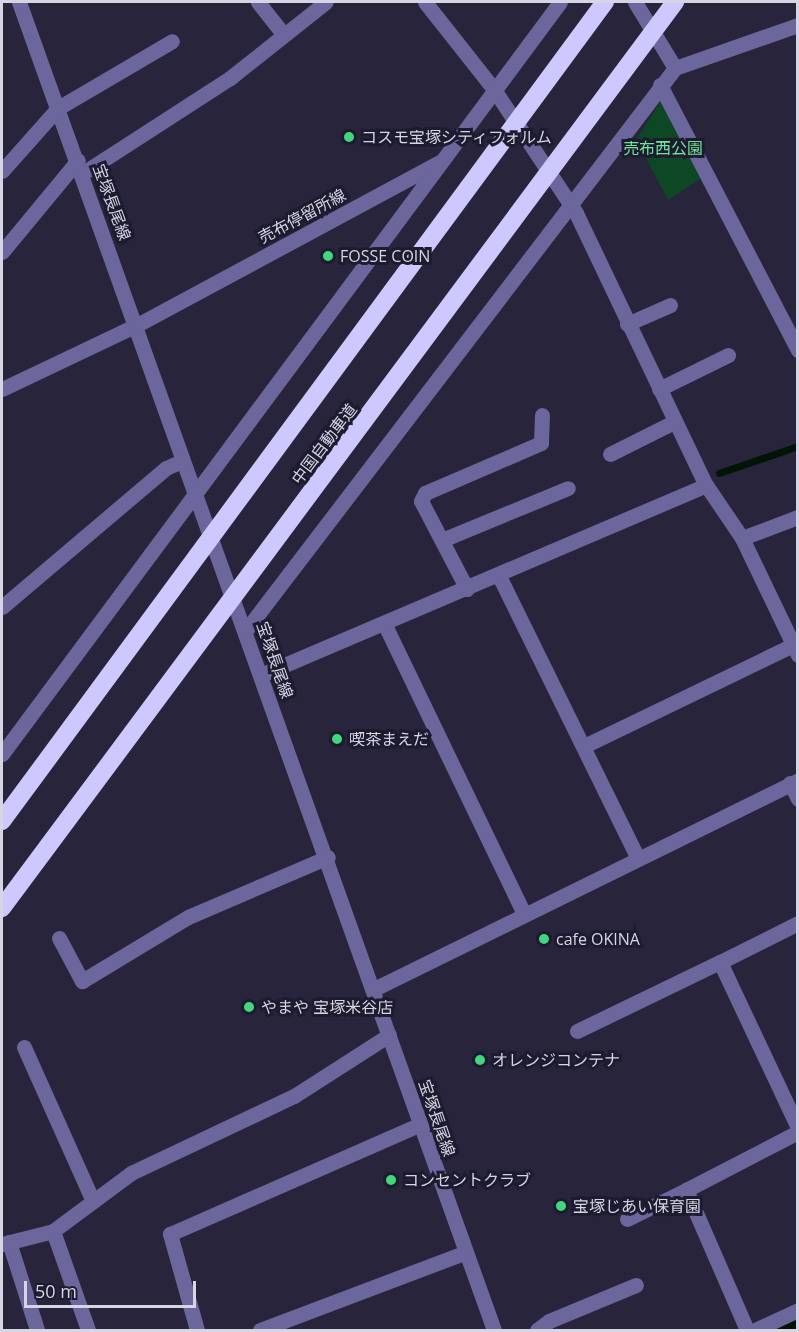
<!DOCTYPE html>
<html>
<head>
<meta charset="utf-8">
<style>
	body { margin:0 }
	#map { position:relative; width:799px; height:1332px; overflow:hidden; background:#27243b; font-family:"Open Sans","Noto Sans JP",sans-serif }
	div>[style] { position:absolute }
	[style*='--x'] { left:calc(var(--x)*1px); top:calc(var(--y)*1px); width:calc(var(--w)*1px); rotate:calc(var(--a)*1deg) }
	.green>* { inset:0; background:#0d4724 }
	.stream>* { height:7px; margin:-3.5px; padding:0 3.5px; transform-origin:3.5px; border-radius:3.5px; background:#001505 }
	.river>* { height:42px; margin:-21px; padding:0 21px; transform-origin:21px; border-radius:21px; background:#001505 }
	.minor>* { height:15px; margin:-7.5px; padding:0 7.5px; transform-origin:7.5px; border-radius:7.5px; background:#6b669b }
	.highway-bridge>* { height:18px; margin:-9px; padding:0 9px; transform-origin:9px; border-radius:9px; background:#cdc9fe }
	.dots>* { width:16px; height:16px; translate:-50% -50%; box-sizing:border-box; border:3px solid #1d1b30; border-radius:50% }
	span { translate:-50% -50%; white-space:nowrap; text-align:center; line-height:1.15; -webkit-text-stroke:6px #1d1b30; paint-order:stroke }
	.poi-label { font-size:16px; color:#d6d5e4 }
	.left { translate:0 -50%; text-align:left }
	.park-label { font-size:16px; color:#71e496 }
	.street-label { font-size:16px; color:#d6d5e4 }
	.frame { position:absolute; inset:0; border:3px solid #d6d5e4; pointer-events:none }
	.scale { position:absolute; left:24px; top:1281px; width:172px; height:27px; box-sizing:border-box; border:3px solid #d6d5e4; border-top:0; padding-left:8px; font-size:18px; line-height:21px; white-space:nowrap; color:#d6d5e4; -webkit-text-stroke:4px #1d1b30; paint-order:stroke }
</style>
</head>
<body>
<div id="map">
	<div class="green">
		<div style="clip-path:polygon(661px 101px,700px 179px,668px 200px,636px 140px)"></div>
	</div>
	<div class="stream">
		<div style="--x:719;--y:473;--w:83;--a:-18.9"></div>
	</div>
	<div class="river">
		<div style="--x:792;--y:1330;--w:6;--a:-18"></div>
	</div>
	<div class="minor">
		<div style="--x:19;--y:2;--w:1410;--a:70.32"></div>
		<div style="--x:258;--y:2;--w:42;--a:51.8"></div>
		<div style="--x:425;--y:2;--w:110;--a:51.7"></div>
		<div style="--x:493;--y:88;--w:150;--a:56.4"></div>
		<div style="--x:576;--y:213;--w:301;--a:64.5"></div>
		<div style="--x:706;--y:485;--w:64;--a:55.8"></div>
		<div style="--x:742;--y:538;--w:130;--a:64.4"></div>
		<div style="--x:635;--y:2;--w:77;--a:58.8"></div>
		<div style="--x:660;--y:85;--w:299;--a:62.5"></div>
		<div style="--x:2;--y:171;--w:84;--a:-48.4"></div>
		<div style="--x:58;--y:108;--w:132;--a:-30.4"></div>
		<div style="--x:83;--y:173;--w:175;--a:-32.9"></div>
		<div style="--x:230;--y:78;--w:122;--a:-38.4"></div>
		<div style="--x:2;--y:252;--w:119;--a:-50.4"></div>
		<div style="--x:627;--y:324;--w:47;--a:-23.8"></div>
		<div style="--x:2;--y:389;--w:149;--a:-25.4"></div>
		<div style="--x:137;--y:325;--w:344;--a:-28.3"></div>
		<div style="--x:659;--y:389;--w:77;--a:-26.2"></div>
		<div style="--x:610;--y:454;--w:72;--a:-26.6"></div>
		<div style="--x:742;--y:538;--w:60;--a:-20.6"></div>
		<div style="--x:442;--y:540;--w:136;--a:-22.4"></div>
		<div style="--x:499;--y:576;--w:313;--a:63.8"></div>
		<div style="--x:467;--y:589;--w:99;--a:-117.6"></div>
		<div style="--x:421;--y:501;--w:9;--a:-63"></div>
		<div style="--x:425;--y:493;--w:126;--a:-23.3"></div>
		<div style="--x:541;--y:443;--w:28;--a:-88"></div>
		<div style="--x:2;--y:607;--w:215;--a:-40.3"></div>
		<div style="--x:166;--y:468;--w:17;--a:-24"></div>
		<div style="--x:384;--y:623;--w:323;--a:64.3"></div>
		<div style="--x:246;--y:630;--w:707;--a:-52.64"></div>
		<div style="--x:675;--y:68;--w:130;--a:-19.3"></div>
		<div style="--x:261;--y:675;--w:484;--a:-23.1"></div>
		<div style="--x:584;--y:746;--w:232;--a:-25.8"></div>
		<div style="--x:2;--y:754;--w:936;--a:-53.42"></div>
		<div style="--x:790;--y:783;--w:18;--a:63"></div>
		<div style="--x:798;--y:923;--w:87;--a:153.4"></div>
		<div style="--x:720;--y:962;--w:183;--a:64.8"></div>
		<div style="--x:59;--y:938;--w:49;--a:61.9"></div>
		<div style="--x:82;--y:981;--w:124;--a:-31.1"></div>
		<div style="--x:188;--y:917;--w:152;--a:-23.2"></div>
		<div style="--x:374;--y:989;--w:473;--a:-26.2"></div>
		<div style="--x:577;--y:1031;--w:159;--a:-25.8"></div>
		<div style="--x:24;--y:1047;--w:169;--a:65.9"></div>
		<div style="--x:627;--y:1219;--w:66;--a:-26.2"></div>
		<div style="--x:53;--y:1231;--w:105;--a:70.5"></div>
		<div style="--x:9;--y:1242;--w:92;--a:72.3"></div>
		<div style="--x:2;--y:1244;--w:53;--a:-14.3"></div>
		<div style="--x:53;--y:1231;--w:97;--a:-36.6"></div>
		<div style="--x:131;--y:1173;--w:180;--a:-25.3"></div>
		<div style="--x:294;--y:1096;--w:113;--a:-32.7"></div>
		<div style="--x:197;--y:1330;--w:100;--a:-105.7"></div>
		<div style="--x:170;--y:1234;--w:273;--a:-23.7"></div>
		<div style="--x:260;--y:1330;--w:218;--a:-20.7"></div>
		<div style="--x:537;--y:1330;--w:15;--a:-37"></div>
		<div style="--x:549;--y:1321;--w:94;--a:-22.5"></div>
		<div style="--x:747;--y:1330;--w:153;--a:-113.5"></div>
		<div style="--x:686;--y:1190;--w:126;--a:-27.4"></div>
		<div style="--x:755;--y:1330;--w:47;--a:-24.9"></div>
	</div>
	<div class="highway-bridge">
		<div style="--x:2;--y:821;--w:1017;--a:-53.64"></div>
		<div style="--x:2;--y:908;--w:1129;--a:-53.39"></div>
	</div>
	<div class="dots">
		<div style="left:349px;top:137px;background:#42d77c"></div>
		<div style="left:328px;top:256px;background:#42d77c"></div>
		<div style="left:337px;top:739px;background:#42d77c"></div>
		<div style="left:544px;top:939px;background:#42d77c"></div>
		<div style="left:249px;top:1007px;background:#42d77c"></div>
		<div style="left:480px;top:1060px;background:#42d77c"></div>
		<div style="left:391px;top:1180px;background:#42d77c"></div>
		<div style="left:561px;top:1206px;background:#42d77c"></div>
	</div>
	<div class="poi-label">
		<span class="left" style="left:361px;top:137px">コスモ宝塚シティフォルム</span>
		<span class="left" style="left:340px;top:256px">FOSSE COIN</span>
		<span class="left" style="left:349px;top:739px">喫茶まえだ</span>
		<span class="left" style="left:556px;top:939px">cafe OKINA</span>
		<span class="left" style="left:261px;top:1007px">やまや 宝塚米谷店</span>
		<span class="left" style="left:492px;top:1060px">オレンジコンテナ</span>
		<span class="left" style="left:403px;top:1180px">コンセントクラブ</span>
		<span class="left" style="left:573px;top:1206px">宝塚じあい保育園</span>
	</div>
	<div class="park-label">
		<span style="left:663px;top:148px">売布西公園</span>
	</div>
	<div class="street-label">
		<span style="left:112px;top:202px;rotate:70deg">宝塚長尾線</span>
		<span style="left:302px;top:216px;rotate:-28deg">売布停留所線</span>
		<span style="left:324px;top:444px;rotate:-53deg">中国自動車道</span>
		<span style="left:275px;top:660px;rotate:71deg">宝塚長尾線</span>
		<span style="left:437px;top:1118px;rotate:71deg">宝塚長尾線</span>
	</div>
	<div class="frame"></div>
	<div class="scale">50 m</div>
</div>
</body>
</html>
